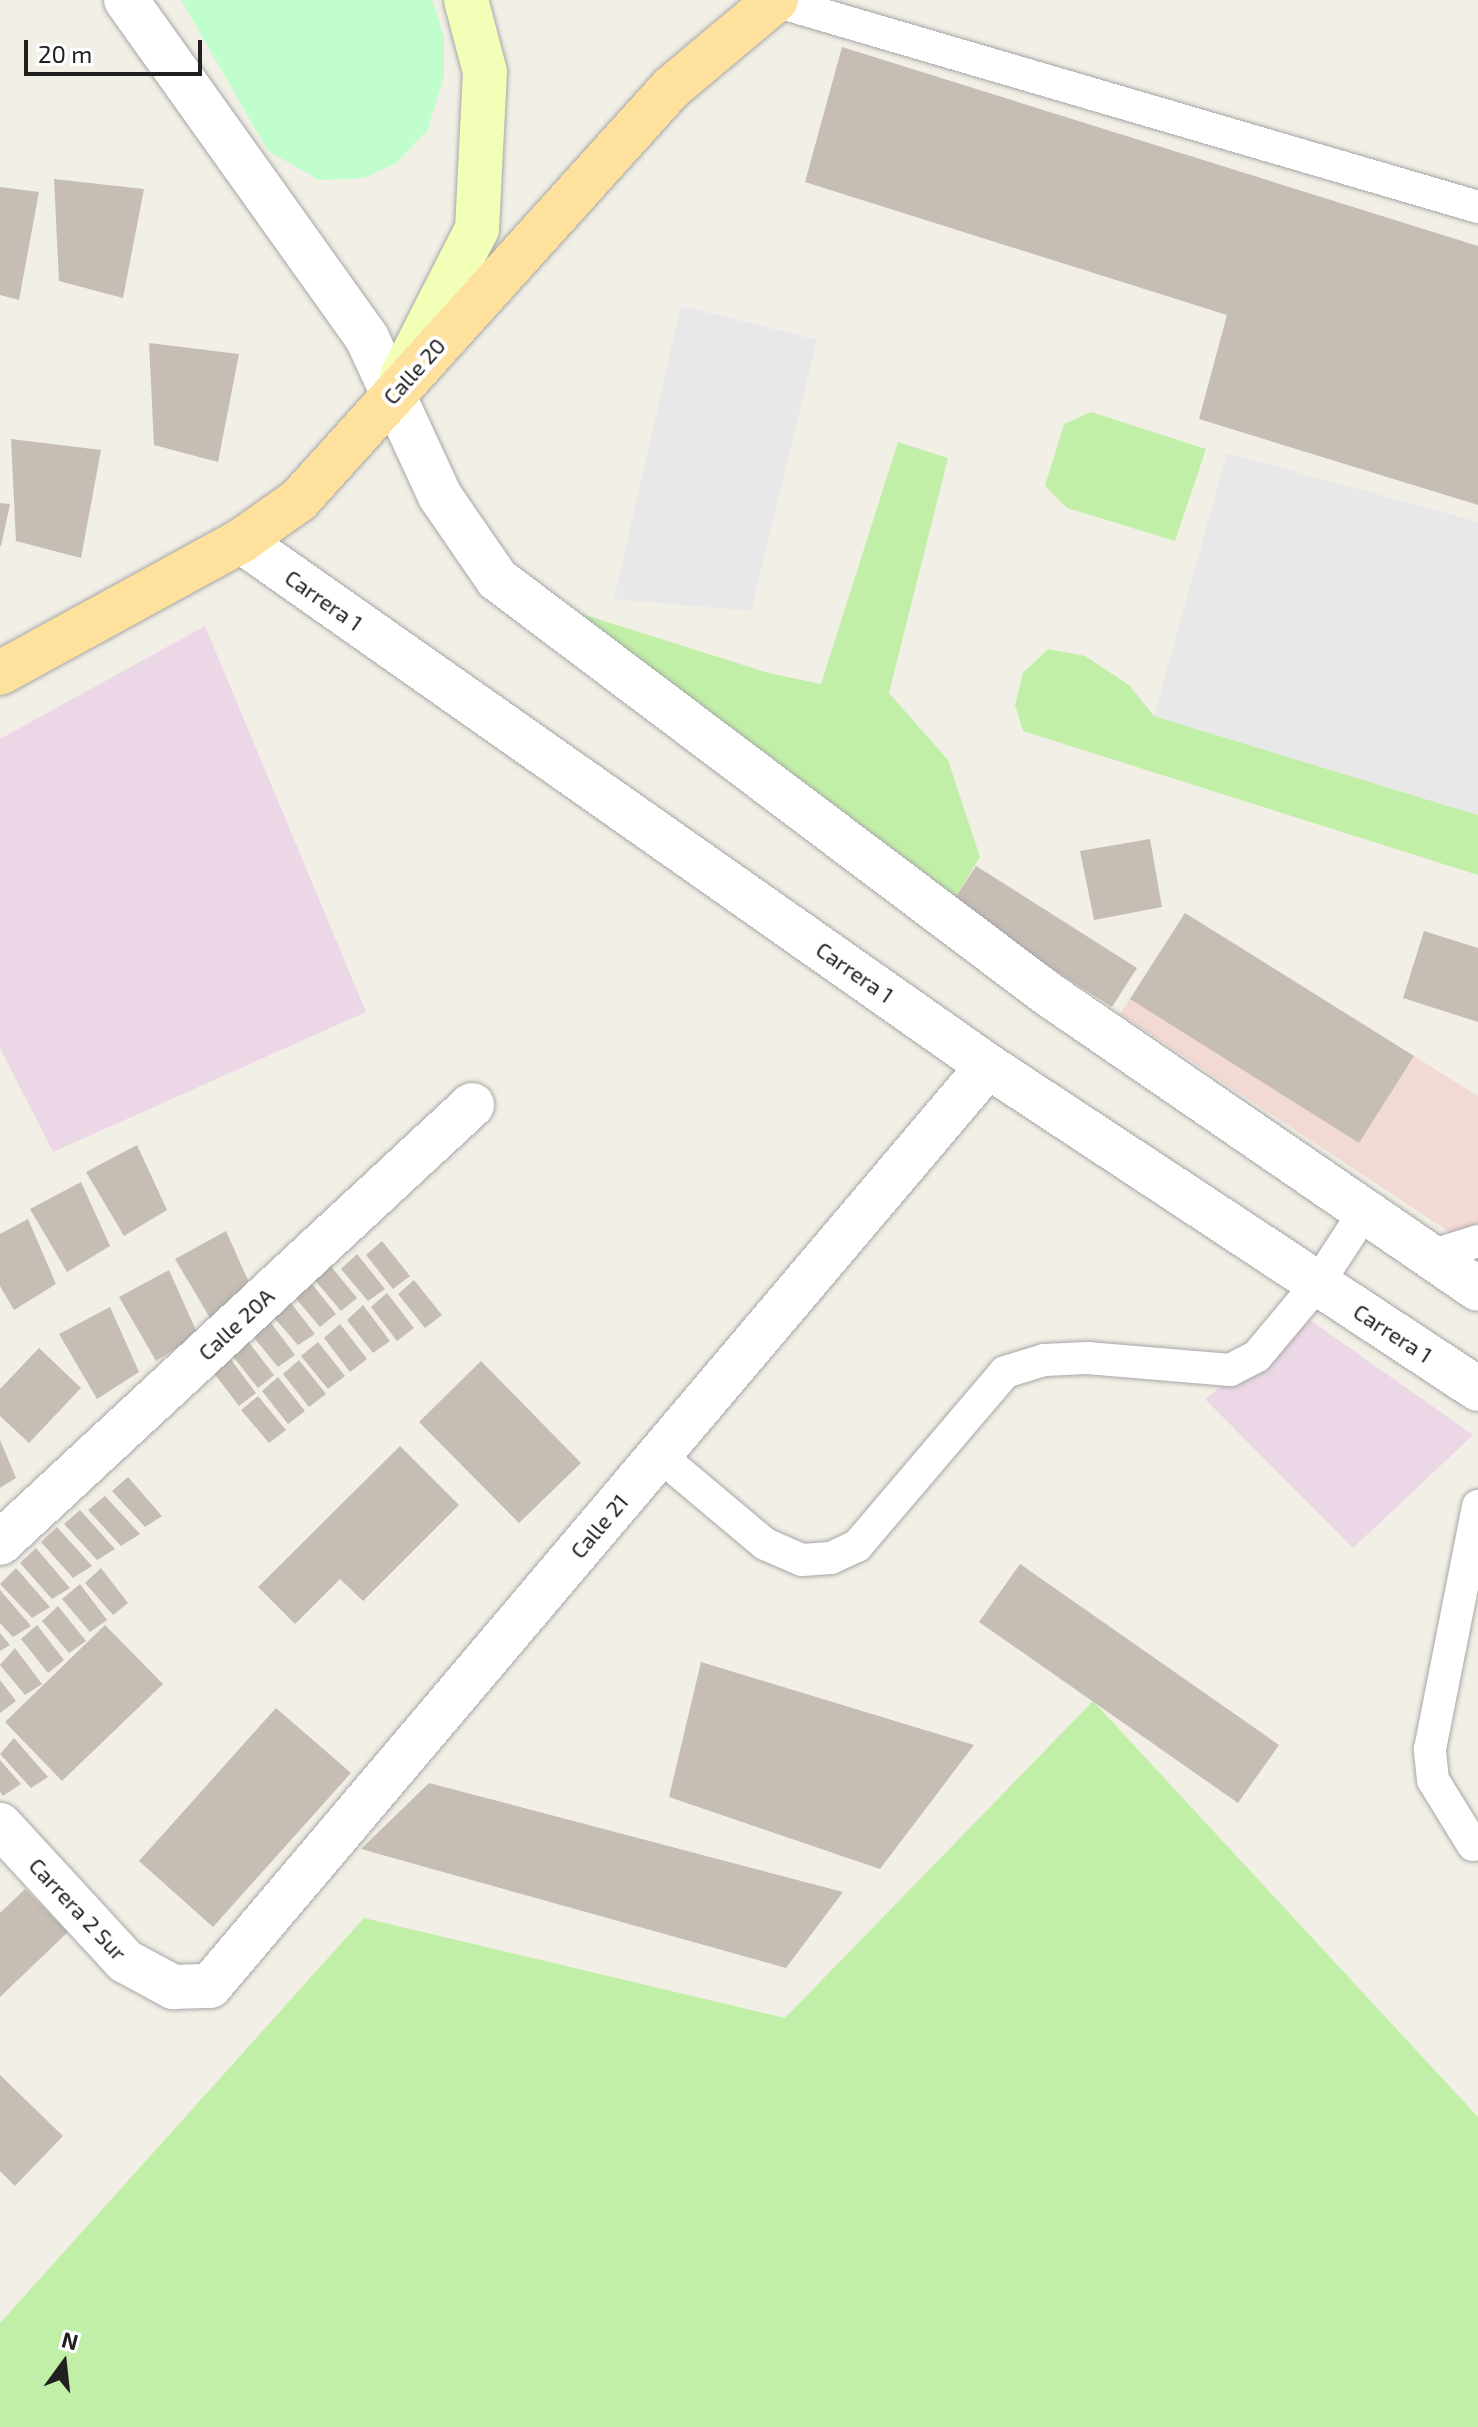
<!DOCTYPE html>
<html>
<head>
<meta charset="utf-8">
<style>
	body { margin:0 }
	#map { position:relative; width:1478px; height:2427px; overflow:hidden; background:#f2efe6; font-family:"Exo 2",sans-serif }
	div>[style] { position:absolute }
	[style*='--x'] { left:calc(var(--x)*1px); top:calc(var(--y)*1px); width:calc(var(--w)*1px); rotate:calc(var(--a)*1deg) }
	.commercial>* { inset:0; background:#f3d9d4 }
	.industrial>* { inset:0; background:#ebd7e5 }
	.grass>* { inset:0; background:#c2efa8 }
	.park>* { inset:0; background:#c1fecd }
	.parking>* { inset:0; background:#e8e8e8 }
	.building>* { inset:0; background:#c6beb5 }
	.roads { filter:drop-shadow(0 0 2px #a7a7a7) drop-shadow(0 0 2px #a7a7a7) }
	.lane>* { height:32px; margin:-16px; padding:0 16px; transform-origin:16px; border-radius:16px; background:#fff }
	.street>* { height:44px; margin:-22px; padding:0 22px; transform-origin:22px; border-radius:22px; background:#fff }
	.secondary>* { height:44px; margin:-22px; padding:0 22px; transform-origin:22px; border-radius:22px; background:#f2ffb7 }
	.primary>* { height:44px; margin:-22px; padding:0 22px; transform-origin:22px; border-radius:22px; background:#ffe19e }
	span { translate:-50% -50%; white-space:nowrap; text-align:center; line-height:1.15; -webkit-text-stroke:8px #fff; paint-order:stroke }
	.street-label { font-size:22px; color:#202020 }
	.north { position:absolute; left:24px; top:2323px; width:80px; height:80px; -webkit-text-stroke:6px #fff; paint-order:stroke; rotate:15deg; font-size:22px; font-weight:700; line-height:32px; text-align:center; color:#202020 }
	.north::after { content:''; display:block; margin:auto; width:28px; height:36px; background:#202020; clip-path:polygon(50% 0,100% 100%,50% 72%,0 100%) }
	.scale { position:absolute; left:24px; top:40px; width:178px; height:36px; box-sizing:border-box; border:4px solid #202020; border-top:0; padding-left:10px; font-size:24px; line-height:28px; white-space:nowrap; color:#202020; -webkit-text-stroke:6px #fff; paint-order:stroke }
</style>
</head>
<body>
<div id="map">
	<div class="commercial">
		<div style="clip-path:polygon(1185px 913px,1478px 1096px,1478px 1251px,1120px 1014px)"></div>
	</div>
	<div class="industrial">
		<div style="clip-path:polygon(205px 626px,366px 1012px,53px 1152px,0 1048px,0 739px)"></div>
		<div style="clip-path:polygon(1310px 1320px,1473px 1435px,1353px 1548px,1205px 1399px)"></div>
	</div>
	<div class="grass">
		<div style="clip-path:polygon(1091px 412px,1206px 449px,1175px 541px,1067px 508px,1045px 486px,1064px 424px)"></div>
		<div style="clip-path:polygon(898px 442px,948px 458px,889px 693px,948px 760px,980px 857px,951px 904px,541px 601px,769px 673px,821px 684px)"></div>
		<div style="clip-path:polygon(1048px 649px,1085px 656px,1129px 685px,1154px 716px,1478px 815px,1478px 875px,1023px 731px,1015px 705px,1023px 673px)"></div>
		<div style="clip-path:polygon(1093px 1701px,1478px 2117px,1478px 2427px,0 2427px,0 2323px,364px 1918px,785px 2018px)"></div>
	</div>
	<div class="park">
		<div style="clip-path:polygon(181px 0,432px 0,444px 37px,444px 77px,427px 131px,395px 164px,364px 178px,319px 180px,268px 151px)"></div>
	</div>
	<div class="parking">
		<div style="clip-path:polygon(681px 306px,817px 340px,751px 611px,614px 599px)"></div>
		<div style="clip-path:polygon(1227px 453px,1478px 522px,1478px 815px,1154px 716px)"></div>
	</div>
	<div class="building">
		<div style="clip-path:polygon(842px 47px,1478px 246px,1478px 505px,1199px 419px,1227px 315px,805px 182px)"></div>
		<div style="clip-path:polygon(54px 179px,144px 189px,123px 298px,59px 281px)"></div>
		<div style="clip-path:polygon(0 187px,39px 192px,19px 300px,0 295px)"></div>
		<div style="clip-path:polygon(149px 343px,239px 354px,218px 462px,154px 445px)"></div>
		<div style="clip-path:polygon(11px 439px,101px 450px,81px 558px,16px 541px)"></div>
		<div style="clip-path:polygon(0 503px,10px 504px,1px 546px,0 546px)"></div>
		<div style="clip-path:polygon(1150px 839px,1162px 907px,1094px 920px,1080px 851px)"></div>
		<div style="clip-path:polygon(976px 866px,1137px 968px,1112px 1007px,951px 904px)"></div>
		<div style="clip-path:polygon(1185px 913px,1414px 1056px,1359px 1143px,1130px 999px)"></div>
		<div style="clip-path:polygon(1424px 931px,1478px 948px,1478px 1022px,1403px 998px)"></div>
		<div style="clip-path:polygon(137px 1145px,167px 1210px,124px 1236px,86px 1172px)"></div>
		<div style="clip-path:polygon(81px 1182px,110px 1246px,67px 1272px,30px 1209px)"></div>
		<div style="clip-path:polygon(28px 1219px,56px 1284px,14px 1310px,0 1286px,0 1234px)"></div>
		<div style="clip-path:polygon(226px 1231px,255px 1296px,213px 1323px,175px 1259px)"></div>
		<div style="clip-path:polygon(382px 1241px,410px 1276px,393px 1289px,366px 1255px)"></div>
		<div style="clip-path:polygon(357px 1254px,385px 1289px,368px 1301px,341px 1269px)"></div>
		<div style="clip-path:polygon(329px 1264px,357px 1298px,341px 1311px,313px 1278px)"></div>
		<div style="clip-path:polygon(169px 1270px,198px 1335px,156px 1361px,119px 1297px)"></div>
		<div style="clip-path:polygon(308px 1279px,336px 1314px,320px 1327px,292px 1294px)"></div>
		<div style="clip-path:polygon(414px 1280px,442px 1315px,425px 1328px,398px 1294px)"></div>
		<div style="clip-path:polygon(387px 1293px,414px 1328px,397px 1341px,371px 1307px)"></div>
		<div style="clip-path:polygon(287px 1298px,315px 1334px,298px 1345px,270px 1313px)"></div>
		<div style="clip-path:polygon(363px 1305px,390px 1341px,373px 1353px,347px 1320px)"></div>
		<div style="clip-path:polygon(110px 1307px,139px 1372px,97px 1399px,59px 1334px)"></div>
		<div style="clip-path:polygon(268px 1319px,295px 1355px,278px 1367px,251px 1334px)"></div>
		<div style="clip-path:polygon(340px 1324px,367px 1359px,350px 1372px,324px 1338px)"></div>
		<div style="clip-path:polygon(247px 1340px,274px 1375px,258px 1388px,231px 1354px)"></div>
		<div style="clip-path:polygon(318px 1342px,345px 1376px,328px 1389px,301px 1356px)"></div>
		<div style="clip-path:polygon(39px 1348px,81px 1388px,29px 1443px,0 1416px,0 1389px)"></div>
		<div style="clip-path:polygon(229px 1357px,256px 1393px,239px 1406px,213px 1372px)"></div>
		<div style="clip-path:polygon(299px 1360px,326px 1394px,309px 1407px,283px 1374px)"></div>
		<div style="clip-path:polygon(481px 1361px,581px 1463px,519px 1523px,419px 1422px)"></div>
		<div style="clip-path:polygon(278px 1377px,305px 1411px,288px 1424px,262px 1391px)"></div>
		<div style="clip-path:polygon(258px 1396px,286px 1430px,269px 1443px,241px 1410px)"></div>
		<div style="clip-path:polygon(0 1440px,16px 1478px,0 1488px)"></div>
		<div style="clip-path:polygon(400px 1446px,459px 1505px,363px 1601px,340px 1579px,295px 1624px,258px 1587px)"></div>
		<div style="clip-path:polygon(128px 1477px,162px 1516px,145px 1527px,112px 1491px)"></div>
		<div style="clip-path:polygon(105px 1496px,140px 1534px,121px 1546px,88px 1510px)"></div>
		<div style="clip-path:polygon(80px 1510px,115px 1549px,97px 1560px,64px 1524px)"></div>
		<div style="clip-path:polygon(57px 1527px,92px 1566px,73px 1578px,41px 1542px)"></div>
		<div style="clip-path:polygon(36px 1548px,70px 1588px,52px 1599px,20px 1563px)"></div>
		<div style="clip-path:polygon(1020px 1564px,1279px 1745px,1238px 1803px,979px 1622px)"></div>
		<div style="clip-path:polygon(16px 1568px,50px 1607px,32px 1618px,0 1584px)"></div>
		<div style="clip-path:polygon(101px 1568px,128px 1603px,113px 1615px,85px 1583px)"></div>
		<div style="clip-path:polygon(80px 1584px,107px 1620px,90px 1632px,62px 1599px)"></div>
		<div style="clip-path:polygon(0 1590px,31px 1626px,13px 1637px,0 1623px)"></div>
		<div style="clip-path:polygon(58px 1606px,86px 1641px,69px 1653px,42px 1621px)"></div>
		<div style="clip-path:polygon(37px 1625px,64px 1660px,48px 1673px,21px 1639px)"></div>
		<div style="clip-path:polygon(105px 1625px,163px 1684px,62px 1781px,5px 1722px)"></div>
		<div style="clip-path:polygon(0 1633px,10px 1645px,0 1651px)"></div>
		<div style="clip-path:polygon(15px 1648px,42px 1684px,25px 1695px,0 1665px)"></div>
		<div style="clip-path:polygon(701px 1662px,974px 1745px,880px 1869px,669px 1797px)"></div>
		<div style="clip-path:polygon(0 1680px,16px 1701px,0 1713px)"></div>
		<div style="clip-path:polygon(276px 1708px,351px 1773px,213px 1927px,139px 1861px)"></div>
		<div style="clip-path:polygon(14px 1738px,48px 1777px,31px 1788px,0 1754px)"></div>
		<div style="clip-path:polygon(0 1760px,21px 1784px,3px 1796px,0 1792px)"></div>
		<div style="clip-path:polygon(429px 1783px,843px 1892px,786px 1968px,361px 1849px)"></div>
		<div style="clip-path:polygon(25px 1889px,68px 1932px,0 1997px,0 1913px)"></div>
		<div style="clip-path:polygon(0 2075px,63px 2136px,15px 2186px,0 2171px)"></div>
	</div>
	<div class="roads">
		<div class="lane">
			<div style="--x:775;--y:1;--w:733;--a:16.33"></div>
			<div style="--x:1431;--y:1256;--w:49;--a:-17.7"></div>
			<div style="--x:659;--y:1455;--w:138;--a:40"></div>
			<div style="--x:765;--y:1544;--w:40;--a:23.4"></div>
			<div style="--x:802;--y:1560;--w:29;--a:-4"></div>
			<div style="--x:831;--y:1558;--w:29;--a:-25"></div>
			<div style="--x:857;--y:1546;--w:228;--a:-49.6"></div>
			<div style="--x:1005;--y:1372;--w:41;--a:-17.1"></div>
			<div style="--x:1044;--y:1360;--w:43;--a:-2.7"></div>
			<div style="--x:1087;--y:1358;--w:144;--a:4.8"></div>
			<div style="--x:1230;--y:1370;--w:30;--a:-27"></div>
			<div style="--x:1257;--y:1356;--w:95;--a:-50.1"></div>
			<div style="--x:1318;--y:1283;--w:86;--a:-56.9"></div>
			<div style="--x:1473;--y:1845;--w:76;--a:-121.6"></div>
			<div style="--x:1433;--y:1780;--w:31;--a:-96"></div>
			<div style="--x:1430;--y:1749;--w:248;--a:-78.8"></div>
		</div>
		<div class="street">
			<div style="--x:126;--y:0;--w:415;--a:54.5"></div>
			<div style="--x:367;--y:338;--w:174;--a:65.2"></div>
			<div style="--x:440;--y:496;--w:101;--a:55.5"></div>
			<div style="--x:497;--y:579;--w:690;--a:36.99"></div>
			<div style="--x:1048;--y:994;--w:521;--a:34.45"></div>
			<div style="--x:241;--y:541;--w:913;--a:35.1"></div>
			<div style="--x:988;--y:1066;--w:587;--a:33.39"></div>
			<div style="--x:0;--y:1543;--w:644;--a:-42.86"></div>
			<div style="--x:0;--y:1825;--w:185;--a:47.4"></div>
			<div style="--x:125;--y:1961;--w:55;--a:28.4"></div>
			<div style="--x:173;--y:1987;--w:37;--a:-2"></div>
			<div style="--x:210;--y:1986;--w:1205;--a:-49.78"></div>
		</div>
		<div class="secondary">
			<div style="--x:402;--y:376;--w:165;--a:-63"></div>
			<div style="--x:477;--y:229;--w:157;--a:-87.1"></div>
			<div style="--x:485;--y:72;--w:74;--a:-104.8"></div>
		</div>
		<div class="primary">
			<div style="--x:0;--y:673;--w:275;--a:-28.7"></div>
			<div style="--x:241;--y:541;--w:71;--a:-35.3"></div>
			<div style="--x:299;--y:500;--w:555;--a:-47.92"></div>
			<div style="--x:671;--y:88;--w:137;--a:-40"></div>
		</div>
	</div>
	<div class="street-label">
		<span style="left:414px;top:371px;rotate:-48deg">Calle 20</span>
		<span style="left:324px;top:600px;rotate:35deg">Carrera 1</span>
		<span style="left:855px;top:972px;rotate:35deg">Carrera 1</span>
		<span style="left:236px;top:1324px;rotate:-43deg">Calle 20A</span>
		<span style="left:1393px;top:1333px;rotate:33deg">Carrera 1</span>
		<span style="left:599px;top:1526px;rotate:-50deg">Calle 21</span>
		<span style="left:78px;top:1909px;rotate:47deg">Carrera 2 Sur</span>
	</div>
	<div class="north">N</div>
	<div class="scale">20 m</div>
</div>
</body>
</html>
